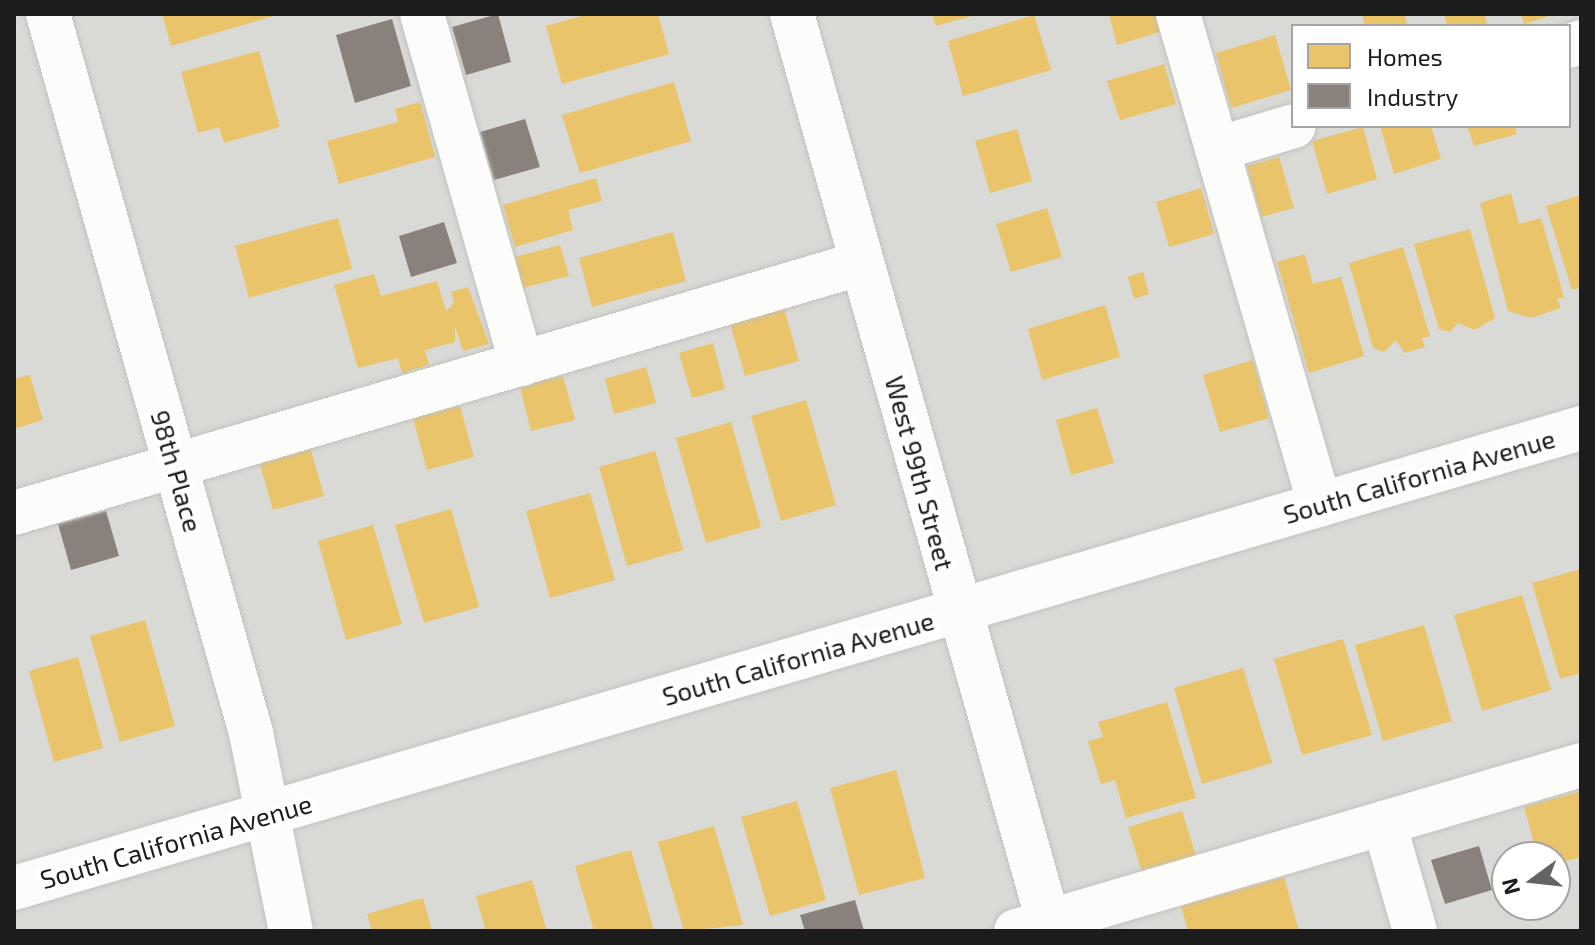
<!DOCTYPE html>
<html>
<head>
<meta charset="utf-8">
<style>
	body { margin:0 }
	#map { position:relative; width:1595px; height:945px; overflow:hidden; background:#eaeae5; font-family:"Exo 2",sans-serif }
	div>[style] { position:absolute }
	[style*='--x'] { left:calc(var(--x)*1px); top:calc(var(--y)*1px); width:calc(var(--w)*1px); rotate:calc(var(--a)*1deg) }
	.residential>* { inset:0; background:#d9d9d6 }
	.homes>* { inset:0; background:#e9c46a }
	.industry>* { inset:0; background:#8a817c }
	.roads { filter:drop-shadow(0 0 2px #c1c1bf) drop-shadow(0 0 2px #c1c1bf) }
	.minor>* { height:44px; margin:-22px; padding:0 22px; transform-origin:22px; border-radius:22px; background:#fcfcfb }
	span { translate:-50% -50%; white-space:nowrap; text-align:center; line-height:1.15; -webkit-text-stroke:8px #fff; paint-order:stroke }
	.street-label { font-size:26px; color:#1c1c1c }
	.frame { position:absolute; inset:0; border:16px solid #1c1c1c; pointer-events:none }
	.legend { position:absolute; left:1291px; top:24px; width:280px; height:104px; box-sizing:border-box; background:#fff; border:2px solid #a4a4a4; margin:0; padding:10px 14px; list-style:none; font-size:24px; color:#1c1c1c }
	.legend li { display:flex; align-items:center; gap:16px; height:40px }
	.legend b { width:40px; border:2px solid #a4a4a4 }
	.north { position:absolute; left:1491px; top:841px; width:80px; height:80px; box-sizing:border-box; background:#fff; border:2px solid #a4a4a4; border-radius:50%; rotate:255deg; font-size:22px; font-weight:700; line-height:32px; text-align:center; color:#1c1c1c }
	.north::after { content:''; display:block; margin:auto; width:28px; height:36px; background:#646462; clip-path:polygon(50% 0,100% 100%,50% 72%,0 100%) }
</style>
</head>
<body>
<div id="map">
	<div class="residential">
		<div style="clip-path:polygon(evenodd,14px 14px,1581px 14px,1581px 931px,14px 931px,14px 14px,1293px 26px,1569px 26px,1569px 126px,1293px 126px,1293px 26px,14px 14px,1507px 857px,1555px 857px,1555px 905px,1507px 905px,1507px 857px)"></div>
	</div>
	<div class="homes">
		<div style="clip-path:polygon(162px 14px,277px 14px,277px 15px,171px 46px)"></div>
		<div style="clip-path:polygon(588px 14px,658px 14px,669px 54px,562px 84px,546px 26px)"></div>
		<div style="clip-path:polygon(932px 14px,975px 14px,975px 15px,936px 26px)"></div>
		<div style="clip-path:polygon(1109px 14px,1158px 14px,1163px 31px,1117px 45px)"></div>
		<div style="clip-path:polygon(1362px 14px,1404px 14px,1408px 26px,1365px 26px)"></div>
		<div style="clip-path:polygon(1444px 14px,1484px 14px,1488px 26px,1447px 26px)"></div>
		<div style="clip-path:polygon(1521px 14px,1552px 14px,1552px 15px,1524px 24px)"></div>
		<div style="clip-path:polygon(1034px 15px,1051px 70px,963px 96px,948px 41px)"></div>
		<div style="clip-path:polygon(1275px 35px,1291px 90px,1231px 108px,1216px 53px)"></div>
		<div style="clip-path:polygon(259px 51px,280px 127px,224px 143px,219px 127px,198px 133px,181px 72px)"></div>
		<div style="clip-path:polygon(1164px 64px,1176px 104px,1120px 120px,1107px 81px)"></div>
		<div style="clip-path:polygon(674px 82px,691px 141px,580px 173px,562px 115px)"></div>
		<div style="clip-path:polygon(420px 102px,435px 157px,339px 184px,327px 141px,398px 122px,395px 109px)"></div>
		<div style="clip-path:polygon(1380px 126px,1431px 126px,1441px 159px,1394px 174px)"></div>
		<div style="clip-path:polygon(1467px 126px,1514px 126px,1517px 134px,1474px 146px)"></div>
		<div style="clip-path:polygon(1363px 127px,1377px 179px,1327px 194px,1312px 141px)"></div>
		<div style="clip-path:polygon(1017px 129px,1032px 181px,990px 193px,975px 141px)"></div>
		<div style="clip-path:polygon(1279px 157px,1294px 208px,1261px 217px,1247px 166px)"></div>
		<div style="clip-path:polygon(596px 178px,602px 201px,568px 210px,573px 230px,515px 247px,503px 205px)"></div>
		<div style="clip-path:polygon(1201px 188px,1214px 234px,1169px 247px,1156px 202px)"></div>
		<div style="clip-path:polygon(1511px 193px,1519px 224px,1541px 218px,1564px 297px,1557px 299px,1561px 308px,1531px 318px,1508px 311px,1480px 203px)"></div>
		<div style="clip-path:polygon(1581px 195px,1581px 287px,1572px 290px,1546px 206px)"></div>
		<div style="clip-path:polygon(1047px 208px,1062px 257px,1011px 272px,996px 224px)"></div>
		<div style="clip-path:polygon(338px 218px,352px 269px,249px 298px,235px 246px)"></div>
		<div style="clip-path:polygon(1470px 229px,1495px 318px,1475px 330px,1458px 323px,1450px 332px,1439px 329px,1414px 244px)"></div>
		<div style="clip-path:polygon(673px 232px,686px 281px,592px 307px,579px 258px)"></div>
		<div style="clip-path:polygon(560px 245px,569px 276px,523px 288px,515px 257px)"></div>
		<div style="clip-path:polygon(1403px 247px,1430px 336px,1422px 338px,1425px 347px,1405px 353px,1396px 340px,1384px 352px,1373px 348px,1349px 263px)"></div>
		<div style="clip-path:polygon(1305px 254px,1313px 284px,1341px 277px,1364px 356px,1309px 373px,1277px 262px)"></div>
		<div style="clip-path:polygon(1143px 272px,1149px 294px,1134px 299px,1128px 277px)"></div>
		<div style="clip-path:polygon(374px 274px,381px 296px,437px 281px,446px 311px,454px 303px,451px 292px,468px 287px,489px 344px,463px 351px,455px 326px,455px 342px,425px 350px,429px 365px,402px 373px,398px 358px,358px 368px,334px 285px)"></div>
		<div style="clip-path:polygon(783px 305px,799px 361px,745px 376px,729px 320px)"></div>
		<div style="clip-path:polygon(1105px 305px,1120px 357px,1042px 380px,1028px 329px)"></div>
		<div style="clip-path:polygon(713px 343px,725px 389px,692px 398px,679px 353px)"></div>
		<div style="clip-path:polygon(1253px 360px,1269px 418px,1220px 432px,1203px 375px)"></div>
		<div style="clip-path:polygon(646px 367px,656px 403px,614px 414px,605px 379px)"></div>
		<div style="clip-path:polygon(30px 375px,43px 420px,14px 429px,14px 379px)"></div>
		<div style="clip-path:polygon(563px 376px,575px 420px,531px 431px,520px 387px)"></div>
		<div style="clip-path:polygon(806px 400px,836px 505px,781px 521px,751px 416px)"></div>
		<div style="clip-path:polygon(460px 406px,474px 457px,427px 470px,413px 418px)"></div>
		<div style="clip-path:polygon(1097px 408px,1114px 463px,1071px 475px,1056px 420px)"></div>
		<div style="clip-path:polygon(731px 422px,761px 527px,706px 543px,676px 438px)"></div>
		<div style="clip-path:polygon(310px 447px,324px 496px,273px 510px,259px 461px)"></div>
		<div style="clip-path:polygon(655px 451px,683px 550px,627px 566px,599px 467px)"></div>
		<div style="clip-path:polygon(590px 493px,615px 580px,550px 598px,526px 511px)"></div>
		<div style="clip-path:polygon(451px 509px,479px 607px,424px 623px,395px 525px)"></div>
		<div style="clip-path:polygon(373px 525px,402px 624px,346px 640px,318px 541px)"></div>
		<div style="clip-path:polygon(1581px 569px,1581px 673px,1560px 679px,1532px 583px)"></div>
		<div style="clip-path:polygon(1522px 595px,1551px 690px,1482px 711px,1454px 615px)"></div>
		<div style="clip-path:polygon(145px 620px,175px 726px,120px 742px,90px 636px)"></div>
		<div style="clip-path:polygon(1424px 625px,1452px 721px,1383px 741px,1355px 645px)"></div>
		<div style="clip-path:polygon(1343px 639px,1372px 735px,1302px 755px,1274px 659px)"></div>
		<div style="clip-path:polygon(78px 657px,103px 748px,54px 762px,29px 671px)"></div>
		<div style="clip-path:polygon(1243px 668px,1272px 763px,1202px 784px,1174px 688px)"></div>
		<div style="clip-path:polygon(1167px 702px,1196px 798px,1126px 818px,1115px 780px,1101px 784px,1088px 741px,1103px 737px,1098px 722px)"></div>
		<div style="clip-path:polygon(896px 770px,925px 878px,859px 895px,830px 788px)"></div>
		<div style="clip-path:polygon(1581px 791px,1581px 857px,1555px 864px,1555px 857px,1538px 857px,1524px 807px)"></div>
		<div style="clip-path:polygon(797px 801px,826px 900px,770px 916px,741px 817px)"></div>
		<div style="clip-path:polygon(1182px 811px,1196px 856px,1142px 872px,1128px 827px)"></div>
		<div style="clip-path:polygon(714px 826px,743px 925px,684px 931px,658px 842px)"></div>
		<div style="clip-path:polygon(631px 850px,654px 931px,594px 931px,575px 866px)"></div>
		<div style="clip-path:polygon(1284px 877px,1299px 931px,1188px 931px,1181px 906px)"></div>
		<div style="clip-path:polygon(532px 880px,547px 931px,486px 931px,476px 896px)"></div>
		<div style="clip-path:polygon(423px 898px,432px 931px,372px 931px,367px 914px)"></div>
	</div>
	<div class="industry">
		<div style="clip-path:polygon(498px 14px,511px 62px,466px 75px,452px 27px)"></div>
		<div style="clip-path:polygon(392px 19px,411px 86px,355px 103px,336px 35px)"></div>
		<div style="clip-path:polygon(525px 119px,540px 167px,494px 180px,480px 132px)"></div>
		<div style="clip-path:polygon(444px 222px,457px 263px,411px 277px,399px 236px)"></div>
		<div style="clip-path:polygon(106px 511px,119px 556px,71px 570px,58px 524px)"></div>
		<div style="clip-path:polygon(1479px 846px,1492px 890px,1445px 904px,1431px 860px)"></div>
		<div style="clip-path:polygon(855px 900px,864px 931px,805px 931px,800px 915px)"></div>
	</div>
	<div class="roads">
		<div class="minor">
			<div style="--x:48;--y:14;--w:747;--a:74.23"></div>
			<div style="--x:251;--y:733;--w:202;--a:78.6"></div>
			<div style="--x:422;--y:14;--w:364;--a:74.1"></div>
			<div style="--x:792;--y:14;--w:953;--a:74.23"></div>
			<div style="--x:1178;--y:14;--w:511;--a:73.87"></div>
			<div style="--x:1569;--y:46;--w:13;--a:-18"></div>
			<div style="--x:1217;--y:149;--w:80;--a:-16.6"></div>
			<div style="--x:14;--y:513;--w:884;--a:-16.43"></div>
			<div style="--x:1384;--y:823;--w:112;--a:74"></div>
			<div style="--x:14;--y:888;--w:1633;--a:-16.36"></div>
			<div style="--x:1016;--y:931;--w:589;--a:-16.37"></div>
		</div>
	</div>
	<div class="street-label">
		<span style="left:177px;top:471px;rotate:74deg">98th Place</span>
		<span style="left:920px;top:473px;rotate:75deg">West 99th Street</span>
		<span style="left:1419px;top:476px;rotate:-16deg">South California Avenue</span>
		<span style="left:798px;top:658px;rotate:-16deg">South California Avenue</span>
		<span style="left:176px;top:841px;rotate:-16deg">South California Avenue</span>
	</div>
	<div class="frame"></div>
	<ul class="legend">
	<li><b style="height:22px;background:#e9c46a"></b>Homes</li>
	<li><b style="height:22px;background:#8a817c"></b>Industry</li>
	</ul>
	<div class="north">N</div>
</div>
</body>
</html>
